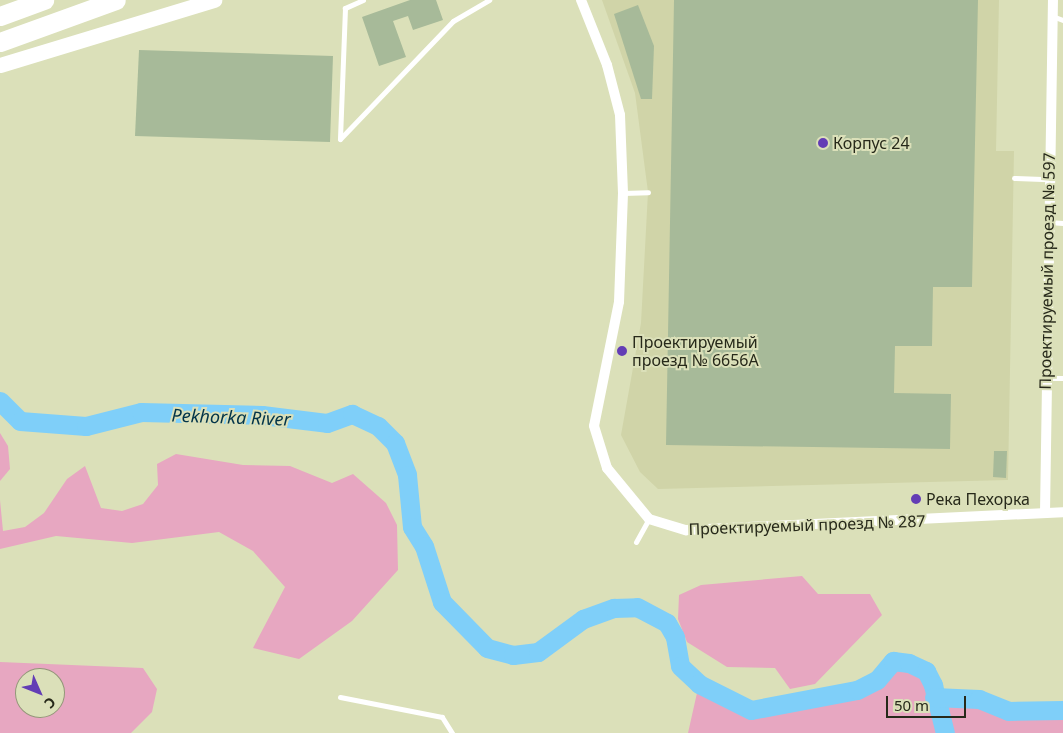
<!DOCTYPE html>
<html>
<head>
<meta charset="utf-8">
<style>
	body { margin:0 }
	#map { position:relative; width:1063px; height:733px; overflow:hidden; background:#dbe0b9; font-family:"Noto Sans",sans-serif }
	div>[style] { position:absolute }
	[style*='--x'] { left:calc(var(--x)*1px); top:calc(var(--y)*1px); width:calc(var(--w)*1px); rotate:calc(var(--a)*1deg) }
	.built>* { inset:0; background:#d0d4a8 }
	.green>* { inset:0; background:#e7a7c1 }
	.river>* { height:19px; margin:-9.5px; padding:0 9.5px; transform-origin:9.5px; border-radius:9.5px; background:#7fcff9 }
	.building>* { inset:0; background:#a7ba99 }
	.lane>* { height:5px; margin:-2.5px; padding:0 2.5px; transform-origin:2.5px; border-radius:2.5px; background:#fff }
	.street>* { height:10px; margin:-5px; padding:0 5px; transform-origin:5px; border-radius:5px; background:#fff }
	.secondary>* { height:15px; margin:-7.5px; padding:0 7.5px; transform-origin:7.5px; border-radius:7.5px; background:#fff }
	.highway>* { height:19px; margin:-9.5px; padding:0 9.5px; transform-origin:9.5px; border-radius:9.5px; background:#fff }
	.dots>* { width:14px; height:14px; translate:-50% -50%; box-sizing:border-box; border:2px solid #dbe0b9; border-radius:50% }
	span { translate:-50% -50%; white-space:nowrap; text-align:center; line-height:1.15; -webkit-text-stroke:4px #dbe0b9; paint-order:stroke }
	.poi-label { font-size:16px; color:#27291a }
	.left { translate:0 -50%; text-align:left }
	.street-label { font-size:16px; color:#27291a }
	.water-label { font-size:18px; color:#023449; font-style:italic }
	.north { position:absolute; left:15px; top:668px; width:50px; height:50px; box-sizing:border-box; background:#dbe0b9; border:1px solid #939779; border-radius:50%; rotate:134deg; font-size:14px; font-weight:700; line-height:20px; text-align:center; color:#27291a }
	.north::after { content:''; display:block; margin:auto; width:18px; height:22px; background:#633db5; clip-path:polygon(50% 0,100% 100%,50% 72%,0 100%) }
	.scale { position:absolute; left:886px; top:696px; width:80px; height:22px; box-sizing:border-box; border:2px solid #27291a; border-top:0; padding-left:6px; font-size:15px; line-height:18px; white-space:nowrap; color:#27291a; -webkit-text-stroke:4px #dbe0b9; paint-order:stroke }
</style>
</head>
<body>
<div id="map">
	<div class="built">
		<div style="clip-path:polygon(602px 0,999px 0,996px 151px,1014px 151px,1008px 480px,658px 489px,640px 472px,621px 435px,641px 323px,648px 192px,635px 93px)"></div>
	</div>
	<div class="green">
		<div style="clip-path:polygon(0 433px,8px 446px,10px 469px,0 481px)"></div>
		<div style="clip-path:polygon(176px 454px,243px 465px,290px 466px,332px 483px,353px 474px,386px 503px,397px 525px,398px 570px,352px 621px,299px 659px,253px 648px,285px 587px,253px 551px,219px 532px,132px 543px,56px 536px,0 549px,0 500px,3px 531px,25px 527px,44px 513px,67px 479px,85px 466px,101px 508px,122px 511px,143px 504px,158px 485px,157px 464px)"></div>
		<div style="clip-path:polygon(802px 576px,818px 594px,870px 594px,882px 615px,815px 684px,790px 689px,775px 668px,727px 667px,687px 642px,678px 619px,679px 595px,701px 585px)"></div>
		<div style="clip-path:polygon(893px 661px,926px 671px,934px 697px,979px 699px,1008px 711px,1063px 710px,1063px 733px,688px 733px,699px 684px,751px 710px,857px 690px,877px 680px)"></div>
		<div style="clip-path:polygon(evenodd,0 662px,143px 668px,157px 689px,152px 712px,131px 733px,0 733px,0 662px,25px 678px,55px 678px,55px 708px,25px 708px,25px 678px)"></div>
	</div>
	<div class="river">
		<div style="--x:0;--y:401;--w:28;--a:45"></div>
		<div style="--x:20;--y:421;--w:66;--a:4.3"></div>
		<div style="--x:86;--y:426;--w:57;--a:-14.3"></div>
		<div style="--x:141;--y:412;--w:121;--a:1.4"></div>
		<div style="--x:262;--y:415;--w:65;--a:7"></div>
		<div style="--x:327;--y:423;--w:27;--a:-20"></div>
		<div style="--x:352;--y:414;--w:29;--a:25"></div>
		<div style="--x:378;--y:426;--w:24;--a:45"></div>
		<div style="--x:395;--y:443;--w:34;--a:69"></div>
		<div style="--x:407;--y:475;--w:52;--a:84.5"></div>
		<div style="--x:412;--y:527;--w:22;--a:58"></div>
		<div style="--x:424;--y:546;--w:59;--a:72.2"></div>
		<div style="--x:442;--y:602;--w:64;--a:45.6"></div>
		<div style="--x:487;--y:648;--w:27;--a:15"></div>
		<div style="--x:513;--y:655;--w:25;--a:-7"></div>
		<div style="--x:538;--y:652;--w:56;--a:-36.3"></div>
		<div style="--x:583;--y:619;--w:33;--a:-20"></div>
		<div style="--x:614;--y:608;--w:23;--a:-2"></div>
		<div style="--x:637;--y:607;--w:34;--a:28"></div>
		<div style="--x:667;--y:623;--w:16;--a:60"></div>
		<div style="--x:675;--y:637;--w:29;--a:80"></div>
		<div style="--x:680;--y:666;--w:26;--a:43"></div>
		<div style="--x:699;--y:684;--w:58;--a:26.6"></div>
		<div style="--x:751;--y:710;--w:108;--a:-10.7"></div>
		<div style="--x:857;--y:690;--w:22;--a:-27"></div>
		<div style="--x:877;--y:680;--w:25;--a:-50"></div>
		<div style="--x:893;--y:661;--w:16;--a:7"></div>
		<div style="--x:909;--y:663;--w:19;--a:25"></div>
		<div style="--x:926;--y:671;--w:16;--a:63"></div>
		<div style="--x:933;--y:685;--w:49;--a:76"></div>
		<div style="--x:934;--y:697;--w:45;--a:2.5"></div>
		<div style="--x:979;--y:699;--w:31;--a:22"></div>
		<div style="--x:1008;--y:711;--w:55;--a:-1"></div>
	</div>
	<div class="building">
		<div style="clip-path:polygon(410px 0,436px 0,443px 20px,413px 30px,408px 16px,393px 21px,406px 57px,379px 66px,362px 17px)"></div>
		<div style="clip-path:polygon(674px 0,978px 0,972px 287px,933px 287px,932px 346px,895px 346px,894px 393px,951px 394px,950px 449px,666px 445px)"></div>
		<div style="clip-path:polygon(638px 5px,654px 46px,652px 99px,641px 99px,614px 14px)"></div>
		<div style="clip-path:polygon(139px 50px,333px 56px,330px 142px,135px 136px)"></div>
		<div style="clip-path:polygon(994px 451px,1007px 451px,1006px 478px,993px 477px)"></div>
	</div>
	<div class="lane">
		<div style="--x:363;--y:0;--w:20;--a:156"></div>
		<div style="--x:345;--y:8;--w:131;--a:92.2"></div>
		<div style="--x:340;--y:139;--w:163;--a:-46.2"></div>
		<div style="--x:453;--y:21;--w:42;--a:-30.3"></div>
		<div style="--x:1052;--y:16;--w:12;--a:20"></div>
		<div style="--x:1014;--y:178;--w:35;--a:2"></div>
		<div style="--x:623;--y:193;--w:25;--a:-2"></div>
		<div style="--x:1049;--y:222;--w:14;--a:4"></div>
		<div style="--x:1046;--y:378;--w:17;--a:0"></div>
		<div style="--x:636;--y:542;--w:26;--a:-61"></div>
		<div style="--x:340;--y:697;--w:104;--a:11.1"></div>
		<div style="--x:442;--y:717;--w:19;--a:58"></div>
	</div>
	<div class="street">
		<div style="--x:581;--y:0;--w:70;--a:68.2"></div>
		<div style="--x:607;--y:65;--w:52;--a:75.4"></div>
		<div style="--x:620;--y:115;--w:78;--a:87.8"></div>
		<div style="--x:623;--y:193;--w:109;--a:92.1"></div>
		<div style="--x:619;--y:302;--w:126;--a:101.4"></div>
		<div style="--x:594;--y:426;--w:44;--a:72.8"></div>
		<div style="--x:607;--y:468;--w:66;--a:50.5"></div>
		<div style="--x:649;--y:519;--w:39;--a:17"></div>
		<div style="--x:686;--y:530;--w:377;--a:-2.7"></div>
		<div style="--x:1045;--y:513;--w:513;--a:-89.11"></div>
	</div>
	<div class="secondary">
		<div style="--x:0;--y:65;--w:224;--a:-16.9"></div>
	</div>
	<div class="highway">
		<div style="--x:0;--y:16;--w:47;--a:-20"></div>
		<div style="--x:0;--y:42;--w:123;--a:-19.9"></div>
	</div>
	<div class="dots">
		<div style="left:823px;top:143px;background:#633db5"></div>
		<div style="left:622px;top:351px;background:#633db5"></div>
		<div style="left:916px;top:499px;background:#633db5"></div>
	</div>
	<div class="poi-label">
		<span class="left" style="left:833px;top:143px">Корпус 24</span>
		<span class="left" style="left:632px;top:351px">Проектируемый<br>проезд № 6656А</span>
		<span class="left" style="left:926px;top:499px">Река Пехорка</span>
	</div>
	<div class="street-label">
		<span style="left:1047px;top:271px;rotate:-89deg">Проектируемый проезд № 597</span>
		<span style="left:807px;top:525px;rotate:-2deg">Проектируемый проезд № 287</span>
	</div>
	<div class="water-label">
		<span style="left:231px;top:417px;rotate:2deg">Pekhorka River</span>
	</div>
	<div class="north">С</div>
	<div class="scale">50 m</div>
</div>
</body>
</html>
